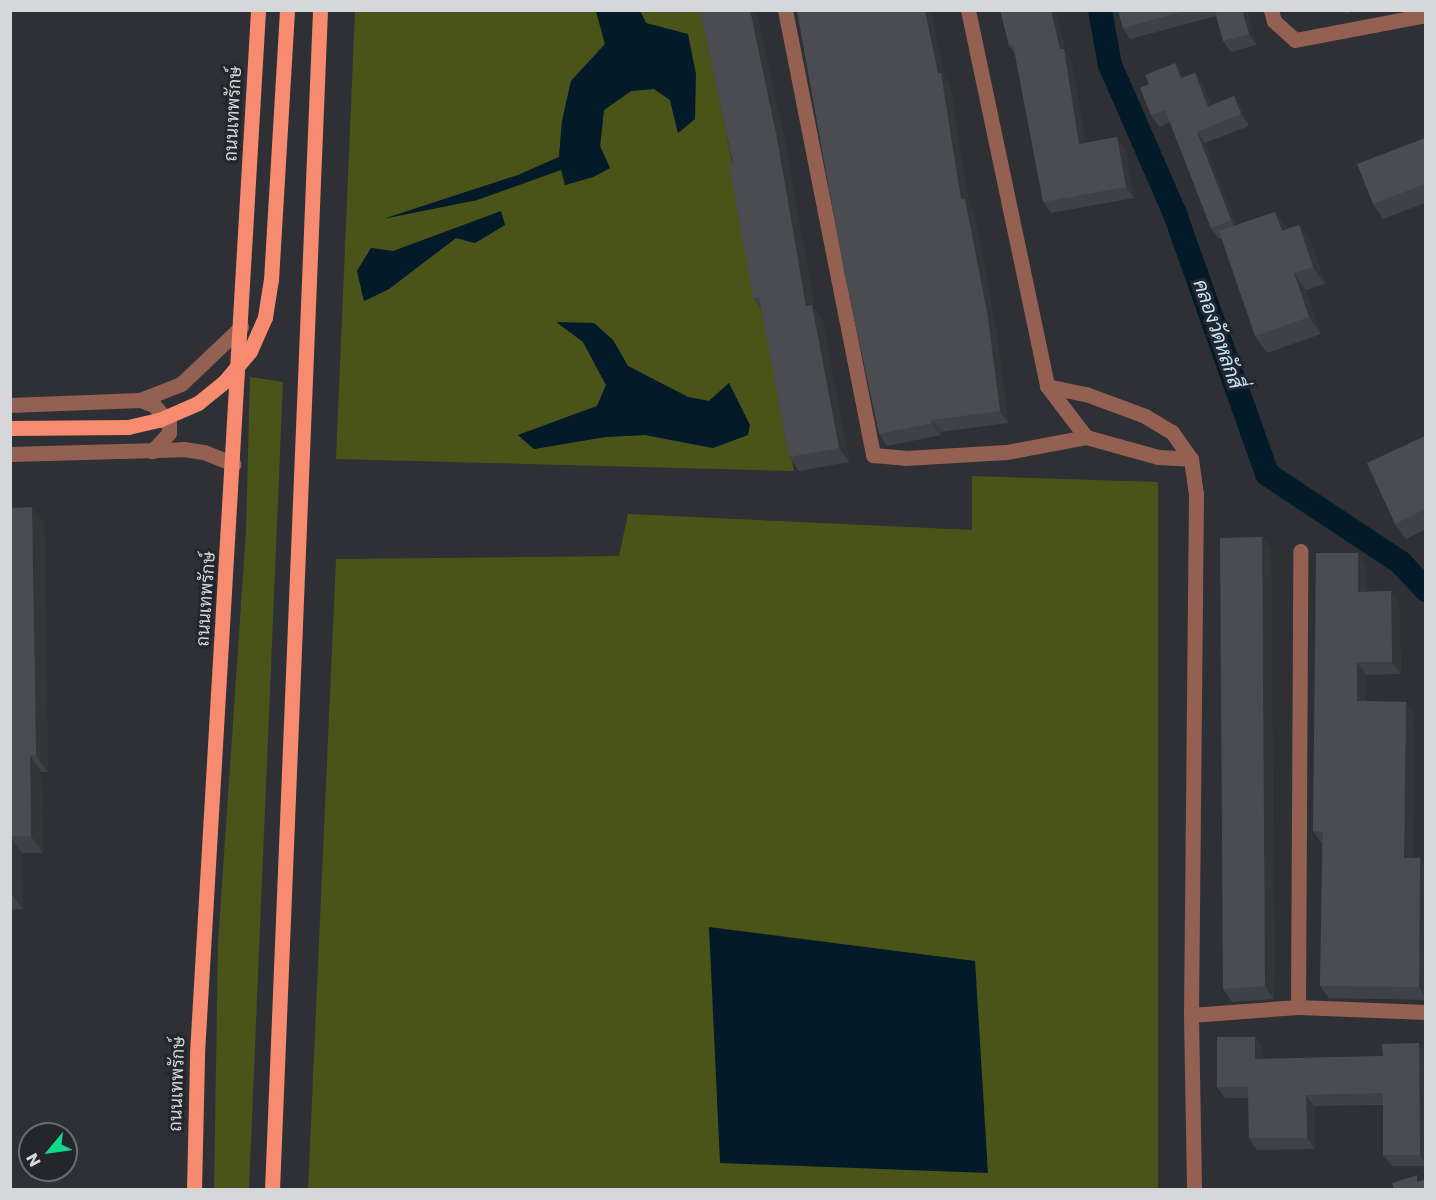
<!DOCTYPE html>
<html>
<head>
<meta charset="utf-8">
<style>
	body { margin:0 }
	#map { position:relative; width:1436px; height:1200px; overflow:hidden; background:#2e3035; font-family:Poppins,Sarabun,sans-serif }
	div>[style] { position:absolute }
	[style*='--x'] { left:calc(var(--x)*1px); top:calc(var(--y)*1px); width:calc(var(--w)*1px); rotate:calc(var(--a)*1deg) }
	.green>* { inset:0; background:#4a5419 }
	.water>* { inset:0; background:#031b28 }
	.canal>* { height:24px; margin:-12px; padding:0 12px; transform-origin:12px; border-radius:12px; background:#031b28 }
	.minor>* { height:15px; margin:-7.5px; padding:0 7.5px; transform-origin:7.5px; border-radius:7.5px; background:#946052 }
	.major>* { height:15px; margin:-7.5px; padding:0 7.5px; transform-origin:7.5px; border-radius:7.5px; background:#f68b70 }
	.major-bridge>* { height:15px; margin:-7.5px; padding:0 7.5px; transform-origin:7.5px; border-radius:7.5px; background:#f68b70 }
	.wall>* { inset:0; background:#404147 }
	.shaded-wall>* { inset:0; background:#343539 }
	.building>* { inset:0; background:#4a4c52 }
	span { translate:-50% -50%; white-space:nowrap; text-align:center; line-height:1.15; -webkit-text-stroke:6px #25262b; paint-order:stroke }
	.street-label { font-size:18px; color:#d6d7db }
	.water-label { font-size:20px; color:#c0e7ff; font-style:italic }
	.frame { position:absolute; inset:0; border:12px solid #d6d7db; pointer-events:none }
	.north { position:absolute; left:18px; top:1122px; width:60px; height:60px; box-sizing:border-box; background:#25262b; border:2px solid #6c6d71; border-radius:50%; rotate:241deg; font-size:16px; font-weight:700; line-height:24px; text-align:center; color:#d6d7db }
	.north::after { content:''; display:block; margin:auto; width:21px; height:27px; background:#10d98a; clip-path:polygon(50% 0,100% 100%,50% 72%,0 100%) }
</style>
</head>
<body>
<div id="map">
	<div class="green">
		<div style="clip-path:polygon(evenodd,355px 11px,596px 11px,605px 44px,571px 81px,562px 121px,559px 157px,518px 175px,390px 217px,477px 200px,562px 169px,565px 185px,593px 177px,610px 168px,600px 146px,604px 110px,631px 91px,654px 89px,670px 100px,678px 133px,695px 119px,640px 11px,702px 11px,794px 471px,336px 459px,355px 11px,505px 225px,475px 243px,456px 238px,389px 289px,364px 301px,357px 271px,371px 248px,393px 251px,505px 225px,355px 11px,613px 340px,628px 366px,688px 397px,709px 401px,729px 383px,737px 403px,713px 448px,645px 435px,605px 437px,534px 449px,518px 435px,597px 406px,606px 385px,583px 342px,613px 340px)"></div>
		<div style="clip-path:polygon(250px 377px,283px 382px,249px 1189px,214px 1190px,218px 943px,246px 531px)"></div>
		<div style="clip-path:polygon(972px 476px,1158px 482px,1158px 1189px,308px 1190px,336px 559px,619px 556px,628px 514px,972px 530px)"></div>
	</div>
	<div class="water">
		<div style="clip-path:polygon(596px 11px,640px 11px,646px 23px,688px 34px,696px 74px,695px 119px,678px 133px,670px 100px,654px 89px,631px 91px,604px 110px,600px 146px,610px 168px,593px 177px,565px 185px,561px 170px,477px 200px,383px 219px,518px 175px,559px 157px,562px 121px,571px 81px,605px 44px)"></div>
		<div style="clip-path:polygon(501px 211px,505px 225px,475px 243px,456px 238px,389px 289px,364px 301px,357px 271px,371px 248px,393px 251px)"></div>
		<div style="clip-path:polygon(556px 322px,594px 323px,613px 340px,628px 366px,688px 397px,709px 401px,729px 383px,750px 425px,748px 435px,713px 448px,645px 435px,605px 437px,534px 449px,518px 435px,597px 406px,606px 385px,583px 342px)"></div>
		<div style="clip-path:polygon(709px 927px,975px 961px,988px 1173px,720px 1163px)"></div>
	</div>
	<div class="canal">
		<div style="--x:1100;--y:10;--w:56;--a:79.7"></div>
		<div style="--x:1110;--y:65;--w:163;--a:66.4"></div>
		<div style="--x:1175;--y:214;--w:276;--a:70.5"></div>
		<div style="--x:1267;--y:474;--w:161;--a:33.6"></div>
		<div style="--x:1401;--y:563;--w:37;--a:47"></div>
	</div>
	<div class="minor">
		<div style="--x:785;--y:10;--w:454;--a:78.8"></div>
		<div style="--x:873;--y:455;--w:32;--a:5"></div>
		<div style="--x:905;--y:458;--w:102;--a:-3.4"></div>
		<div style="--x:1007;--y:452;--w:80;--a:-10.8"></div>
		<div style="--x:968;--y:10;--w:384;--a:78.1"></div>
		<div style="--x:1047;--y:386;--w:64;--a:52.6"></div>
		<div style="--x:1086;--y:437;--w:75;--a:15.5"></div>
		<div style="--x:1158;--y:457;--w:33;--a:3"></div>
		<div style="--x:1271;--y:10;--w:11;--a:75"></div>
		<div style="--x:1274;--y:21;--w:28;--a:42"></div>
		<div style="--x:1295;--y:40;--w:133;--a:-10.8"></div>
		<div style="--x:1047;--y:386;--w:40;--a:12"></div>
		<div style="--x:1086;--y:394;--w:63;--a:20.4"></div>
		<div style="--x:1145;--y:416;--w:31;--a:31"></div>
		<div style="--x:1172;--y:432;--w:33;--a:55"></div>
		<div style="--x:1191;--y:459;--w:35;--a:82"></div>
		<div style="--x:1196;--y:494;--w:521;--a:90.55"></div>
		<div style="--x:1191;--y:1015;--w:175;--a:89"></div>
		<div style="--x:140;--y:400;--w:15;--a:20"></div>
		<div style="--x:154;--y:405;--w:23;--a:50"></div>
		<div style="--x:169;--y:423;--w:10;--a:90"></div>
		<div style="--x:169;--y:433;--w:25;--a:133"></div>
		<div style="--x:10;--y:405;--w:130;--a:-2.2"></div>
		<div style="--x:140;--y:400;--w:44;--a:-21.3"></div>
		<div style="--x:181;--y:384;--w:83;--a:-43.5"></div>
		<div style="--x:10;--y:454;--w:174;--a:-1.6"></div>
		<div style="--x:184;--y:449;--w:20;--a:9"></div>
		<div style="--x:204;--y:452;--w:32;--a:22"></div>
		<div style="--x:1298;--y:1007;--w:456;--a:-89.7"></div>
		<div style="--x:1191;--y:1015;--w:107;--a:-4.3"></div>
		<div style="--x:1298;--y:1007;--w:128;--a:2.2"></div>
	</div>
	<div class="major">
		<div style="--x:194;--y:1190;--w:137;--a:-88.7"></div>
		<div style="--x:197;--y:1053;--w:1045;--a:-86.65"></div>
		<div style="--x:272;--y:1190;--w:1181;--a:-87.67"></div>
	</div>
	<div class="major-bridge">
		<div style="--x:10;--y:428;--w:118;--a:-0.5"></div>
		<div style="--x:128;--y:427;--w:32;--a:-13"></div>
		<div style="--x:159;--y:420;--w:43;--a:-23.6"></div>
		<div style="--x:198;--y:403;--w:35;--a:-39"></div>
		<div style="--x:225;--y:381;--w:39;--a:-50"></div>
		<div style="--x:250;--y:351;--w:37;--a:-66"></div>
		<div style="--x:265;--y:317;--w:37;--a:-81"></div>
		<div style="--x:271;--y:280;--w:270;--a:-86.6"></div>
	</div>
	<div class="wall">
		<div style="clip-path:polygon(700px 10px,756px 10px,787px 152px,814px 307px,822px 319px,849px 462px,799px 471px,789px 457px,762px 311px,753px 298px,733px 163px)"></div>
		<div style="clip-path:polygon(1000px 10px,1066px 52px,1071px 60px,1085px 143px,1117px 137px,1125px 148px,1134px 198px,1051px 213px,1043px 202px,1015px 54px,1009px 45px)"></div>
		<div style="clip-path:polygon(1118px 10px,1247px 10px,1256px 45px,1231px 52px,1223px 41px,1216px 16px,1130px 39px,1123px 28px)"></div>
		<div style="clip-path:polygon(1343px 10px,1355px 10px,1346px 14px)"></div>
		<div style="clip-path:polygon(1175px 63px,1184px 77px,1195px 73px,1203px 84px,1211px 105px,1234px 96px,1242px 108px,1249px 126px,1205px 143px,1236px 225px,1275px 212px,1287px 229px,1299px 225px,1311px 242px,1325px 284px,1306px 290px,1321px 334px,1267px 353px,1255px 336px,1222px 238px,1219px 239px,1211px 228px,1170px 122px,1159px 127px,1151px 115px)"></div>
		<div style="clip-path:polygon(945px 78px,950px 85px,969px 204px,974px 211px,996px 330px,1008px 423px,940px 432px,941px 435px,887px 446px,879px 434px)"></div>
		<div style="clip-path:polygon(1425px 138px,1425px 203px,1383px 219px,1373px 204px)"></div>
		<div style="clip-path:polygon(1425px 436px,1425px 530px,1406px 539px,1395px 524px)"></div>
		<div style="clip-path:polygon(10px 508px,44px 524px,48px 772px,41px 772px,43px 853px,22px 853px,23px 909px,10px 910px)"></div>
		<div style="clip-path:polygon(1262px 537px,1271px 550px,1274px 999px,1232px 1002px,1223px 989px)"></div>
		<div style="clip-path:polygon(1367px 566px,1367px 592px,1391px 591px,1399px 604px,1401px 674px,1366px 675px,1366px 701px,1406px 702px,1414px 714px,1413px 858px,1425px 866px,1425px 1000px,1329px 998px,1320px 986px,1322px 844px,1313px 831px)"></div>
		<div style="clip-path:polygon(1255px 1037px,1263px 1048px,1263px 1059px,1383px 1056px,1425px 1052px,1425px 1166px,1392px 1166px,1383px 1155px,1383px 1105px,1314px 1106px,1315px 1149px,1257px 1150px,1249px 1138px,1248px 1098px,1225px 1098px,1217px 1087px)"></div>
	</div>
	<div class="shaded-wall">
		<div style="clip-path:polygon(750px 10px,756px 10px,787px 152px,814px 307px,822px 319px,849px 462px,839px 448px,806px 306px)"></div>
		<div style="clip-path:polygon(925px 10px,931px 10px,945px 78px,950px 85px,969px 204px,974px 211px,996px 330px,1008px 423px,1000px 411px,938px 73px)"></div>
		<div style="clip-path:polygon(1051px 10px,1056px 10px,1066px 52px,1071px 60px,1087px 155px,1079px 144px)"></div>
		<div style="clip-path:polygon(1242px 10px,1247px 10px,1256px 45px,1249px 34px)"></div>
		<div style="clip-path:polygon(1175px 63px,1183px 75px,1189px 90px,1181px 78px)"></div>
		<div style="clip-path:polygon(1195px 73px,1203px 84px,1216px 118px,1208px 107px)"></div>
		<div style="clip-path:polygon(1234px 96px,1242px 108px,1249px 126px,1241px 114px)"></div>
		<div style="clip-path:polygon(1197px 132px,1205px 143px,1239px 232px,1231px 220px)"></div>
		<div style="clip-path:polygon(1117px 137px,1125px 148px,1134px 198px,1126px 187px)"></div>
		<div style="clip-path:polygon(1275px 212px,1287px 229px,1282px 231px)"></div>
		<div style="clip-path:polygon(1299px 225px,1311px 242px,1325px 284px,1313px 267px)"></div>
		<div style="clip-path:polygon(1294px 273px,1306px 290px,1321px 334px,1309px 317px)"></div>
		<div style="clip-path:polygon(931px 420px,940px 432px,941px 435px,932px 423px)"></div>
		<div style="clip-path:polygon(32px 507px,44px 524px,48px 772px,36px 755px)"></div>
		<div style="clip-path:polygon(1262px 537px,1271px 550px,1274px 999px,1265px 986px)"></div>
		<div style="clip-path:polygon(1358px 553px,1367px 566px,1367px 604px,1358px 592px)"></div>
		<div style="clip-path:polygon(1391px 591px,1399px 604px,1401px 674px,1392px 662px)"></div>
		<div style="clip-path:polygon(1357px 662px,1366px 675px,1366px 714px,1357px 701px)"></div>
		<div style="clip-path:polygon(1406px 702px,1414px 714px,1413px 870px,1404px 858px)"></div>
		<div style="clip-path:polygon(30px 755px,41px 772px,43px 853px,31px 836px)"></div>
		<div style="clip-path:polygon(10px 837px,22px 853px,23px 909px,11px 893px)"></div>
		<div style="clip-path:polygon(1420px 858px,1425px 866px,1425px 997px,1419px 987px)"></div>
		<div style="clip-path:polygon(1255px 1037px,1263px 1048px,1263px 1071px,1255px 1059px)"></div>
		<div style="clip-path:polygon(1419px 1043px,1425px 1052px,1425px 1162px,1420px 1155px)"></div>
		<div style="clip-path:polygon(1306px 1095px,1314px 1106px,1315px 1149px,1307px 1138px)"></div>
	</div>
	<div class="building">
		<div style="clip-path:polygon(700px 10px,750px 10px,777px 138px,806px 306px,812px 305px,839px 448px,789px 457px,759px 297px,753px 298px,729px 164px,733px 163px)"></div>
		<div style="clip-path:polygon(925px 10px,938px 73px,941px 73px,961px 199px,965px 199px,988px 317px,1000px 411px,931px 420px,932px 423px,879px 434px,844px 272px,797px 11px)"></div>
		<div style="clip-path:polygon(1000px 10px,1051px 10px,1060px 49px,1064px 49px,1079px 144px,1117px 137px,1126px 187px,1043px 202px,1013px 44px,1009px 45px)"></div>
		<div style="clip-path:polygon(1118px 10px,1188px 10px,1123px 28px)"></div>
		<div style="clip-path:polygon(1215px 10px,1242px 10px,1249px 34px,1223px 41px)"></div>
		<div style="clip-path:polygon(1175px 63px,1181px 78px,1195px 73px,1208px 107px,1234px 96px,1241px 114px,1197px 132px,1231px 220px,1211px 228px,1165px 110px,1151px 115px,1140px 88px,1149px 84px,1145px 75px)"></div>
		<div style="clip-path:polygon(1425px 138px,1425px 184px,1373px 204px,1357px 164px)"></div>
		<div style="clip-path:polygon(1275px 212px,1282px 231px,1299px 225px,1313px 267px,1294px 273px,1309px 317px,1255px 336px,1219px 231px)"></div>
		<div style="clip-path:polygon(1425px 436px,1425px 509px,1395px 524px,1367px 463px)"></div>
		<div style="clip-path:polygon(32px 507px,36px 755px,30px 755px,31px 836px,10px 836px,10px 508px)"></div>
		<div style="clip-path:polygon(1262px 537px,1265px 986px,1223px 989px,1220px 538px)"></div>
		<div style="clip-path:polygon(1316px 553px,1358px 553px,1358px 592px,1391px 591px,1392px 662px,1357px 662px,1357px 701px,1406px 702px,1404px 858px,1420px 858px,1419px 987px,1320px 986px,1323px 832px,1313px 831px)"></div>
		<div style="clip-path:polygon(1217px 1037px,1255px 1037px,1255px 1059px,1383px 1056px,1382px 1044px,1419px 1043px,1420px 1155px,1383px 1155px,1383px 1093px,1306px 1095px,1307px 1138px,1249px 1138px,1248px 1087px,1217px 1087px)"></div>
		<div style="clip-path:polygon(1417px 1175px,1417px 1182px,1425px 1179px,1425px 1190px,1393px 1190px,1394px 1189px,1392px 1183px)"></div>
	</div>
	<div class="street-label">
		<span style="left:233px;top:114px;rotate:-87deg">ถนนเทพรักษ์</span>
		<span style="left:206px;top:599px;rotate:-86deg">ถนนเทพรักษ์</span>
		<span style="left:177px;top:1084px;rotate:-88deg">ถนนเทพรักษ์</span>
	</div>
	<div class="water-label">
		<span style="left:1218px;top:334px;rotate:71deg">คลองวัดหลักสี่</span>
	</div>
	<div class="frame"></div>
	<div class="north">N</div>
</div>
</body>
</html>
